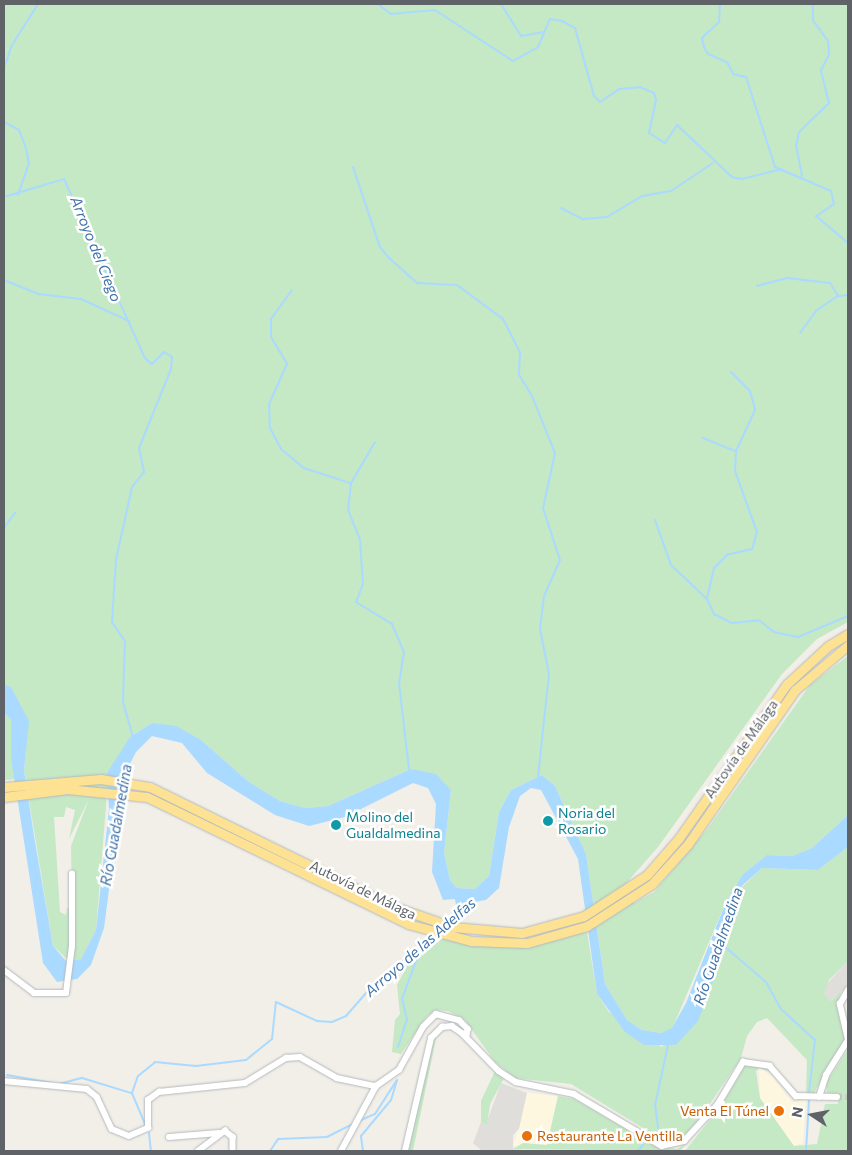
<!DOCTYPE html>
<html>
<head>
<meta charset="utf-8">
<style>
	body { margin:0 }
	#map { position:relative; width:852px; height:1155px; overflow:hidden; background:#f1efe8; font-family:Commissioner,sans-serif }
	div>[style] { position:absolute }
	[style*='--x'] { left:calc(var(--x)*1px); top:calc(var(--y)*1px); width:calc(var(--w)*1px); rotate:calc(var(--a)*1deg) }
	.commercial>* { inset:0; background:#fef7e0 }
	.industrial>* { inset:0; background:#e0deda }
	.green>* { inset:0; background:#c5e8c5 }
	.water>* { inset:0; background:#aadaff }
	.stream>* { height:2px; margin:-1px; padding:0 1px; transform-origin:1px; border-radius:1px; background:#aadaff }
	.minor-tunnel>* { height:5.5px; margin-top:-2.75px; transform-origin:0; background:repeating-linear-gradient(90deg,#ccccc8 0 5.5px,transparent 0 8.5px) }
	.roads { filter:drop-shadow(0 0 1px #b5b8bc) drop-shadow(0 0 1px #b5b8bc) }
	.minor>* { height:5.5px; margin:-2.75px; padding:0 2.75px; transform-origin:2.75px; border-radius:2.75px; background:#fff }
	.highway>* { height:9px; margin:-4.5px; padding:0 4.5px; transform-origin:4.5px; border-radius:4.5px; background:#fde293 }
	.dots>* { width:14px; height:14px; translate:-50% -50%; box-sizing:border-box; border:2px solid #fff; border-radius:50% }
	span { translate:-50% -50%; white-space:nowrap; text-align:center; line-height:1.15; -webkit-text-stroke:5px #fff; paint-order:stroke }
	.street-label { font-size:14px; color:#5f6368 }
	.culture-label { font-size:14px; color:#0d838f }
	.left { translate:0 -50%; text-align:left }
	.food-label { font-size:14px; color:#c56008 }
	.right { translate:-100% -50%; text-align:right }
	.water-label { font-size:15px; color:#4174aa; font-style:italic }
	.frame { position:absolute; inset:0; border:5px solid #5f6368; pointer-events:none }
	.north { position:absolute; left:787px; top:1090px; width:50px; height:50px; -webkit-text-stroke:4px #fff; paint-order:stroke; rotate:281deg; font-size:14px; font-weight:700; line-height:20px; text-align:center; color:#5f6368 }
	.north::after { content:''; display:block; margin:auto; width:18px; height:22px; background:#5f6368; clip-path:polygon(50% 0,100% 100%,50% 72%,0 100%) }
</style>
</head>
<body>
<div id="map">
	<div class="commercial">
		<div style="clip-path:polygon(759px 1068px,771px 1075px,792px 1102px,806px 1100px,803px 1143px,794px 1146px,768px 1116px,760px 1099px)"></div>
		<div style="clip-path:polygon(527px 1093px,558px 1096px,547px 1145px,513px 1146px)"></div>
	</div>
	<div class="industrial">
		<div style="clip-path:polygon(848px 961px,848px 985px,831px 1001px,824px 994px,825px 986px)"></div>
		<div style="clip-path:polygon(501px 1083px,527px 1093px,519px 1129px,513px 1135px,513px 1149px,530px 1151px,482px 1151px,473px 1143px,481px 1122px,486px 1124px)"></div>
	</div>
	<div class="green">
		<div style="clip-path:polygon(4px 4px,848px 4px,848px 622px,817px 639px,782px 674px,658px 847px,622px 888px,634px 903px,654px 892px,708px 828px,810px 685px,848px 656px,848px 815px,812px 848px,792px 856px,767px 855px,743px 874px,726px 902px,672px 1029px,661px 1033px,642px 1030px,627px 1020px,605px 984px,586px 854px,555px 786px,542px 775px,511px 790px,499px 812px,489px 876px,475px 889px,457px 888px,450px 880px,444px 853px,451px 790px,411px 769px,328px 806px,305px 808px,280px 801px,249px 782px,201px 740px,152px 723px,130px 737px,107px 794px,96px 930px,81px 959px,73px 960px,71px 846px,89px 799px,69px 839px,75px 810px,66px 807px,64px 817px,54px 817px,60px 912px,66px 915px,67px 908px,71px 909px,69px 961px,53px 946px,24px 770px,26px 747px,11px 687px,4px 684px)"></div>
		<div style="clip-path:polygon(4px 713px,11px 720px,15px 779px,4px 780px)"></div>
		<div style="clip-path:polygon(848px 847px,848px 961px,829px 980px,824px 994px,831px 1001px,841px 991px,837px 1006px,846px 1037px,814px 1093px,806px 1094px,807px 1060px,767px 1018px,757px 1022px,747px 1036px,741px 1058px,701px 1117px,684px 1136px,666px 1142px,571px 1084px,515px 1078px,495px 1062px,465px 1020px,448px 1011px,435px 1010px,426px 1017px,401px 1054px,392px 1052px,395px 1020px,400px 1014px,397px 985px,411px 959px,437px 938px,510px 948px,587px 932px,597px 994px,609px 1012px,662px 1047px,726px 947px,736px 893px,762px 868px,818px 870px)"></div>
		<div style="clip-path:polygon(444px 1029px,436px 1038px,413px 1151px,408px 1151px,433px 1039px)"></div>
		<div style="clip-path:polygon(848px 1049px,848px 1151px,685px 1151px,721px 1106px,746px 1064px,760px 1065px,773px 1073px,759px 1068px,756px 1071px,760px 1098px,794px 1146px,817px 1144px,825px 1104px,838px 1104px,838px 1093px,827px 1093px,826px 1083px)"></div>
		<div style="clip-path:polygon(495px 1071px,504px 1078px,490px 1104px,487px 1125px,481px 1122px,481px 1101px)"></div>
		<div style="clip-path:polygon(558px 1096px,574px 1099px,655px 1146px,677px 1149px,687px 1143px,680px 1151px,513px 1149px,523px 1143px,547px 1145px)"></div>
	</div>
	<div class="water">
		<div style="clip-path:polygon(4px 684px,11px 687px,29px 721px,24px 770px,34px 836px,53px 946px,66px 961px,81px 959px,96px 930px,109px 809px,107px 773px,130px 737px,152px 723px,176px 726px,201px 740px,249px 782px,280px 801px,305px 808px,328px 806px,411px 769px,436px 774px,451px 790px,444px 853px,450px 880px,457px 888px,475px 889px,489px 876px,499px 812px,511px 790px,542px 775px,555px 786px,586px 854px,605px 984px,627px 1020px,642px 1030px,661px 1033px,672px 1028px,686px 1003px,726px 902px,743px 874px,767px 855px,792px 856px,812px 848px,848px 815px,848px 847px,818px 870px,762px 868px,743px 885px,736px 893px,726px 947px,698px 1021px,676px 1045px,644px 1045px,625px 1032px,597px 994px,578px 859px,541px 790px,531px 788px,520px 796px,509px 827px,499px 888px,486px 900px,456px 905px,455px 899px,443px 900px,432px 872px,436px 804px,428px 788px,413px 783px,345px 817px,309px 826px,275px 815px,207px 773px,182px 743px,152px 736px,136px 752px,124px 775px,104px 928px,91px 965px,77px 979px,57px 982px,43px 963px,11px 758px,11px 720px,4px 713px)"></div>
	</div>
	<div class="stream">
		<div style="--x:378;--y:4;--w:16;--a:38"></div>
		<div style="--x:391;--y:14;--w:44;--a:-5.2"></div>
		<div style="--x:435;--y:10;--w:93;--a:33.2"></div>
		<div style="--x:513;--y:61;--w:29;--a:-29"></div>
		<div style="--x:538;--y:47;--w:30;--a:-67"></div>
		<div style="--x:550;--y:19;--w:12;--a:9"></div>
		<div style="--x:562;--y:21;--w:15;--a:28"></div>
		<div style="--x:575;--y:28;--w:71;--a:74.4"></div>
		<div style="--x:594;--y:96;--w:8;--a:45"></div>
		<div style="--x:600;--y:102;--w:23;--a:-34"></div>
		<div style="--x:619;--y:89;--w:21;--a:-5"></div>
		<div style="--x:640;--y:87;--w:15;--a:23"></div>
		<div style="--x:654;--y:93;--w:7;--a:74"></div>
		<div style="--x:656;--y:100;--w:34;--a:102"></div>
		<div style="--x:649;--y:133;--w:19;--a:32"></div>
		<div style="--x:665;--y:143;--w:22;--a:-56"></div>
		<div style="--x:677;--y:125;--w:76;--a:43.4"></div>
		<div style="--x:732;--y:177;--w:10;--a:11"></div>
		<div style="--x:742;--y:179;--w:41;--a:-14"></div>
		<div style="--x:501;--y:4;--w:38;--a:58"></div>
		<div style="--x:521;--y:36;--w:22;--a:-10"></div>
		<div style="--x:720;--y:4;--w:18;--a:93"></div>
		<div style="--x:719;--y:22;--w:23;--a:137"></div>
		<div style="--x:702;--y:38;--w:9;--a:77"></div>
		<div style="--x:704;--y:47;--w:8;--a:60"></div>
		<div style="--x:708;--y:54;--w:21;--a:23"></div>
		<div style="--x:727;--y:62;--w:13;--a:63"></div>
		<div style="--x:733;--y:74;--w:13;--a:13"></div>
		<div style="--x:746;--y:77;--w:95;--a:72.1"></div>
		<div style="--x:775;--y:167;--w:61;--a:23.2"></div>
		<div style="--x:831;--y:191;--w:13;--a:77"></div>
		<div style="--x:834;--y:204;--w:22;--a:146"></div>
		<div style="--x:816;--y:216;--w:42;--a:40.2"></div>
		<div style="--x:4;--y:68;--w:24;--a:-71"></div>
		<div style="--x:12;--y:45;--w:49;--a:-57.6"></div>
		<div style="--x:4;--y:122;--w:17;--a:28"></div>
		<div style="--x:19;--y:130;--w:19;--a:69"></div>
		<div style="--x:26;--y:148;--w:15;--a:79"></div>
		<div style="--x:29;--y:163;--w:34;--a:109"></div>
		<div style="--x:353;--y:167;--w:84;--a:71.4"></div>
		<div style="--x:380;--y:247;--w:13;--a:51"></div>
		<div style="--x:388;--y:257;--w:39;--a:42"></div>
		<div style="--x:417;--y:283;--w:40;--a:2.9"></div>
		<div style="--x:457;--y:285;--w:57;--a:36.5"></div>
		<div style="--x:503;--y:319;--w:38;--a:63"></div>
		<div style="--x:520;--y:353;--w:22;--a:93"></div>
		<div style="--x:519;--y:375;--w:25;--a:58"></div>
		<div style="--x:532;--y:396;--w:61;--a:68"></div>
		<div style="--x:555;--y:453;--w:56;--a:102.3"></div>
		<div style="--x:543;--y:508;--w:55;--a:71.9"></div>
		<div style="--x:560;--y:560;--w:39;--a:114"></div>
		<div style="--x:544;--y:596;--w:33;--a:97"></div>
		<div style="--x:540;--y:629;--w:46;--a:78.7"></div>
		<div style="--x:549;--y:674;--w:104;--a:96.1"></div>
		<div style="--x:802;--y:176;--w:31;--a:-101"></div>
		<div style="--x:796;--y:146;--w:14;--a:-78"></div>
		<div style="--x:799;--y:132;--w:42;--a:-44"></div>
		<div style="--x:829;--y:103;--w:34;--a:-104"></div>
		<div style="--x:821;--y:70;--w:17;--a:-62"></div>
		<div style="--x:829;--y:55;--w:14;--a:-94"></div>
		<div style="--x:828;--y:41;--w:26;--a:-126"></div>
		<div style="--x:813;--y:20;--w:16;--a:-90"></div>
		<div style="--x:4;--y:197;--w:63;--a:-16.7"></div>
		<div style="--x:64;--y:179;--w:196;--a:65.7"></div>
		<div style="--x:145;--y:358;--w:9;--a:41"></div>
		<div style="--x:152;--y:364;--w:17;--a:-45"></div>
		<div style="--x:164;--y:352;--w:9;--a:32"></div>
		<div style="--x:172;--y:357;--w:12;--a:95"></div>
		<div style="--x:171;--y:369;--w:85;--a:112.1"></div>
		<div style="--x:139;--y:448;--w:25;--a:78"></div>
		<div style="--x:144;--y:472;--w:19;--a:129"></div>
		<div style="--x:132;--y:487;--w:75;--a:102.4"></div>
		<div style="--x:116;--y:560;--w:62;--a:93.7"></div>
		<div style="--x:112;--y:622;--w:23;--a:56"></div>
		<div style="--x:125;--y:641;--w:61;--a:91.9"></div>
		<div style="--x:123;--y:702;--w:37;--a:74"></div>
		<div style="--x:561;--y:208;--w:25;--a:27"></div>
		<div style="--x:583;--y:219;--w:24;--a:-5"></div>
		<div style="--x:607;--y:217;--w:41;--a:-31"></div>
		<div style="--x:642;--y:196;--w:29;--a:-10"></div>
		<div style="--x:671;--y:191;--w:50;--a:-33.7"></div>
		<div style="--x:4;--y:280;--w:38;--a:22"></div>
		<div style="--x:39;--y:294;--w:42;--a:6.8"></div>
		<div style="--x:81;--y:299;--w:53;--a:24.6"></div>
		<div style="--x:757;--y:286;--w:31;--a:-15"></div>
		<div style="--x:787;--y:278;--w:43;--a:6.6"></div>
		<div style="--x:830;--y:283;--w:15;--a:58"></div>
		<div style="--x:292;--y:290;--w:36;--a:126"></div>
		<div style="--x:271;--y:319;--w:18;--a:90"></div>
		<div style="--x:271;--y:337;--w:31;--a:59"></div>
		<div style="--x:287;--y:364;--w:44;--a:114.2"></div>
		<div style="--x:269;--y:404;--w:24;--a:88"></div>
		<div style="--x:270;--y:428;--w:24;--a:62"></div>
		<div style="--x:281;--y:449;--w:30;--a:40"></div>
		<div style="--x:304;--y:468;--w:48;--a:18.1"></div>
		<div style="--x:800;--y:333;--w:29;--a:-54"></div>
		<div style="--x:817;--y:310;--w:25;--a:-34"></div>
		<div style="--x:838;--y:296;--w:10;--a:-6"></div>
		<div style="--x:731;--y:372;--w:27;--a:45"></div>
		<div style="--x:750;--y:391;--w:20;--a:75"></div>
		<div style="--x:755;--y:410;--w:45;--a:114.9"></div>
		<div style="--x:736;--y:451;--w:20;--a:93"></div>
		<div style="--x:735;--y:471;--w:65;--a:70.2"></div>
		<div style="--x:757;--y:532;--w:18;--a:106"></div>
		<div style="--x:752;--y:549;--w:26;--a:167"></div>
		<div style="--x:727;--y:555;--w:18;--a:135"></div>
		<div style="--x:714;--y:568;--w:32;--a:103"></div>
		<div style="--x:707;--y:599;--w:17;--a:65"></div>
		<div style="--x:714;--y:614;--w:20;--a:27"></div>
		<div style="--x:732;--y:623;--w:27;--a:-6"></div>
		<div style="--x:759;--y:620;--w:19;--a:39"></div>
		<div style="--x:774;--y:632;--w:25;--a:12"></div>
		<div style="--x:798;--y:637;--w:54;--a:-22.8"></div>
		<div style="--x:703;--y:438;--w:35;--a:22"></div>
		<div style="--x:375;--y:442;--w:48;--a:120.3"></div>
		<div style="--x:351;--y:483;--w:27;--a:96"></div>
		<div style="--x:348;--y:510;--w:31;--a:68"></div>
		<div style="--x:360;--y:539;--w:45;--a:86.2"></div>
		<div style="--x:363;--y:584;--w:19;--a:111"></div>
		<div style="--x:356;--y:602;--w:42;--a:31.4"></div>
		<div style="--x:392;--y:624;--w:30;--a:67"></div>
		<div style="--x:404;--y:652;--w:31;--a:99"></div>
		<div style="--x:399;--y:683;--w:88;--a:83.4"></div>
		<div style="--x:655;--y:520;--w:48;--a:70.4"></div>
		<div style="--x:671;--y:565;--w:50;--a:43.4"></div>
		<div style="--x:4;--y:528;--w:19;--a:-54"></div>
		<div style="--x:451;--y:923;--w:30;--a:-42"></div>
		<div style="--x:724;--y:946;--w:55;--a:40.6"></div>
		<div style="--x:766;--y:982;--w:31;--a:61"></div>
		<div style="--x:781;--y:1009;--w:46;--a:42.4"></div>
		<div style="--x:815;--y:1040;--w:53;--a:96.5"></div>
		<div style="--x:398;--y:1047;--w:28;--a:-72"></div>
		<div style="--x:407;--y:1020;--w:22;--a:-103"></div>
		<div style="--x:402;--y:999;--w:55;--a:-69.9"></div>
		<div style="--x:7;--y:1075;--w:46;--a:10.1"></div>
		<div style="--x:59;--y:1084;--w:24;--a:-15"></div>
		<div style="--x:82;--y:1078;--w:51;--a:17"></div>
		<div style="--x:359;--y:1121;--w:17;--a:-24"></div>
		<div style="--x:375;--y:1114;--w:40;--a:-57.1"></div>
		<div style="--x:145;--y:1124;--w:34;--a:-113"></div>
		<div style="--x:132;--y:1093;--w:18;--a:-71"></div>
		<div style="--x:138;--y:1076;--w:22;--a:-39"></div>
		<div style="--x:155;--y:1062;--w:41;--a:5.6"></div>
		<div style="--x:196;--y:1066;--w:50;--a:-6.8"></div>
		<div style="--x:246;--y:1060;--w:33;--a:-39"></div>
		<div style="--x:272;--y:1039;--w:37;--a:-84"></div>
		<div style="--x:276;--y:1002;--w:45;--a:24.9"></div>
		<div style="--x:317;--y:1021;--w:15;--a:4"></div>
		<div style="--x:332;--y:1022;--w:15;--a:-23"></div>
		<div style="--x:346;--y:1016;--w:41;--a:-48.9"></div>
		<div style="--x:373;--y:985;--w:80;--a:-38.9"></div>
		<div style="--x:658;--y:1128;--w:23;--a:-97"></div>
		<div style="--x:655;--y:1105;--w:61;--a:-77.8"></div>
		<div style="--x:149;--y:1133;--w:18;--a:84"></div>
		<div style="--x:270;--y:1151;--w:14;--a:-56"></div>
		<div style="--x:278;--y:1139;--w:49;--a:-2.3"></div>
		<div style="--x:327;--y:1137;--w:29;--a:-27"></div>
		<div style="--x:363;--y:1151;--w:15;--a:-98"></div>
		<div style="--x:361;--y:1136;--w:47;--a:-50.2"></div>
		<div style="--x:391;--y:1100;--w:21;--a:-73"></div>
		<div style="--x:638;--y:1151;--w:8;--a:-50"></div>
		<div style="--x:806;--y:1151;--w:51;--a:-86.6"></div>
	</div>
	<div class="minor-tunnel">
		<div style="--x:837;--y:1097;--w:11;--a:0"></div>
	</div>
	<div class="roads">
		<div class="minor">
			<div style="--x:4;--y:970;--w:38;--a:37"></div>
			<div style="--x:34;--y:993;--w:32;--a:0"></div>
			<div style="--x:66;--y:993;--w:47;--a:-82.7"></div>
			<div style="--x:72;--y:946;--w:72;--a:-90"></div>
			<div style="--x:4;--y:1081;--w:83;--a:5.5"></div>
			<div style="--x:87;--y:1089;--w:13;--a:39"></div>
			<div style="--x:97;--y:1097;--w:35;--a:65"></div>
			<div style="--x:112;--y:1129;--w:18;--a:22"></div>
			<div style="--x:129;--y:1136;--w:21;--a:-23"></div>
			<div style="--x:148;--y:1128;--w:28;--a:-90"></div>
			<div style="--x:148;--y:1100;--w:14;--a:-36"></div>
			<div style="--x:159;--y:1092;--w:86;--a:-6"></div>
			<div style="--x:245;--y:1083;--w:48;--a:-31.4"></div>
			<div style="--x:286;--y:1058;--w:14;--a:-4"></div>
			<div style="--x:300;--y:1057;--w:43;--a:29.6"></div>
			<div style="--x:337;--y:1078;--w:40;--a:12"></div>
			<div style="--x:819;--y:1097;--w:23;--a:-72"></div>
			<div style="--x:826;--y:1075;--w:41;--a:-57.8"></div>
			<div style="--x:848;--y:1040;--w:37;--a:-103"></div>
			<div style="--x:840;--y:1004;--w:16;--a:-60"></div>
			<div style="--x:169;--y:1137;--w:50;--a:-4.6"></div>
			<div style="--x:198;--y:1151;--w:34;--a:-37"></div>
			<div style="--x:225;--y:1131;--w:10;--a:37"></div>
			<div style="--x:233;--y:1137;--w:14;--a:90"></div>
			<div style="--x:341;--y:1151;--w:74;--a:-61.7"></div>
			<div style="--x:376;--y:1086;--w:28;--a:-35"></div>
			<div style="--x:399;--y:1070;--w:49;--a:-60.8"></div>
			<div style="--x:423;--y:1027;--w:18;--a:-45"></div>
			<div style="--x:436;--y:1014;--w:24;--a:15"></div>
			<div style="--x:459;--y:1020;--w:13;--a:45"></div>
			<div style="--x:468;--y:1029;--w:7;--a:98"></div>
			<div style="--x:405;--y:1151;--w:116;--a:-77"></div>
			<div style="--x:431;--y:1038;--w:16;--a:-45"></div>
			<div style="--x:442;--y:1027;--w:10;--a:-6"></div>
			<div style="--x:452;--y:1026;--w:12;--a:35"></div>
			<div style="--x:462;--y:1033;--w:53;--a:45.8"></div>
			<div style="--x:499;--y:1071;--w:20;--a:33"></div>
			<div style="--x:516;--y:1082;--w:59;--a:11.7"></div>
			<div style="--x:574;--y:1094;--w:102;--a:30.6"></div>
			<div style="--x:662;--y:1146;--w:23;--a:-13"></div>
			<div style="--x:684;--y:1141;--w:50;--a:-47.4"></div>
			<div style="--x:718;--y:1104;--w:49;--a:-59.2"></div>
			<div style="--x:743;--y:1062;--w:27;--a:8"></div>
			<div style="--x:770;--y:1066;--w:40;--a:49"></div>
			<div style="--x:796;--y:1096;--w:41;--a:1.4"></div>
		</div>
		<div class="highway">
			<div style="--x:4;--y:787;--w:97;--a:-4.7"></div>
			<div style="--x:101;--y:779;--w:50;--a:9.3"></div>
			<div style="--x:150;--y:787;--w:270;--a:26.2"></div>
			<div style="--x:392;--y:906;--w:65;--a:19"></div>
			<div style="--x:453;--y:927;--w:69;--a:5"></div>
			<div style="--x:522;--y:933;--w:64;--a:-15.3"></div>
			<div style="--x:584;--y:916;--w:75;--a:-33.1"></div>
			<div style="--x:647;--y:875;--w:49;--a:-49.1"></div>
			<div style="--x:679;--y:838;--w:188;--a:-55"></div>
			<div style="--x:787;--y:684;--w:56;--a:-42.8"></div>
			<div style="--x:828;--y:646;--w:23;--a:-31"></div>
			<div style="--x:4;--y:797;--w:64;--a:-7.2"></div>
			<div style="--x:67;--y:789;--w:80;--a:5.7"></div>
			<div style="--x:147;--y:797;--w:290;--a:25.9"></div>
			<div style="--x:408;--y:924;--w:65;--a:15.1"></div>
			<div style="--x:471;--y:941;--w:56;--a:2"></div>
			<div style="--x:527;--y:943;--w:62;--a:-15.8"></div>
			<div style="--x:587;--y:926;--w:77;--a:-32.9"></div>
			<div style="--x:652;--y:884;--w:54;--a:-48"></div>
			<div style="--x:688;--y:844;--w:188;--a:-55.2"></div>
			<div style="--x:795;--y:690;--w:70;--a:-40.3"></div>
		</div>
	</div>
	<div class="dots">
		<div style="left:548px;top:821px;background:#0f9aa8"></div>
		<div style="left:336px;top:825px;background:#0f9aa8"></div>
		<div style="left:779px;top:1111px;background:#e8710a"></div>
		<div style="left:527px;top:1136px;background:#e8710a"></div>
	</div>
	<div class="street-label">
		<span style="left:741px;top:749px;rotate:-55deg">Autovía de Málaga</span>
		<span style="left:363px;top:890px;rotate:26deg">Autovía de Málaga</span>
	</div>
	<div class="culture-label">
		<span class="left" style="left:558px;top:821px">Noria del<br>Rosario</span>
		<span class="left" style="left:346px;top:825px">Molino del<br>Gualdalmedina</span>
	</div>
	<div class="food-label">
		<span class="right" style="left:769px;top:1111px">Venta El Túnel</span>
		<span class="left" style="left:537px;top:1136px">Restaurante La Ventilla</span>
	</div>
	<div class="water-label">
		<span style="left:96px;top:249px;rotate:68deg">Arroyo del Ciego</span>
		<span style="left:116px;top:825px;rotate:-80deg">Río Guadalmedina</span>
		<span style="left:718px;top:946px;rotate:-71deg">Río Guadalmedina</span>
		<span style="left:420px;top:947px;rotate:-41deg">Arroyo de las Adelfas</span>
	</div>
	<div class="frame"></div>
	<div class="north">N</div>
</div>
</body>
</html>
